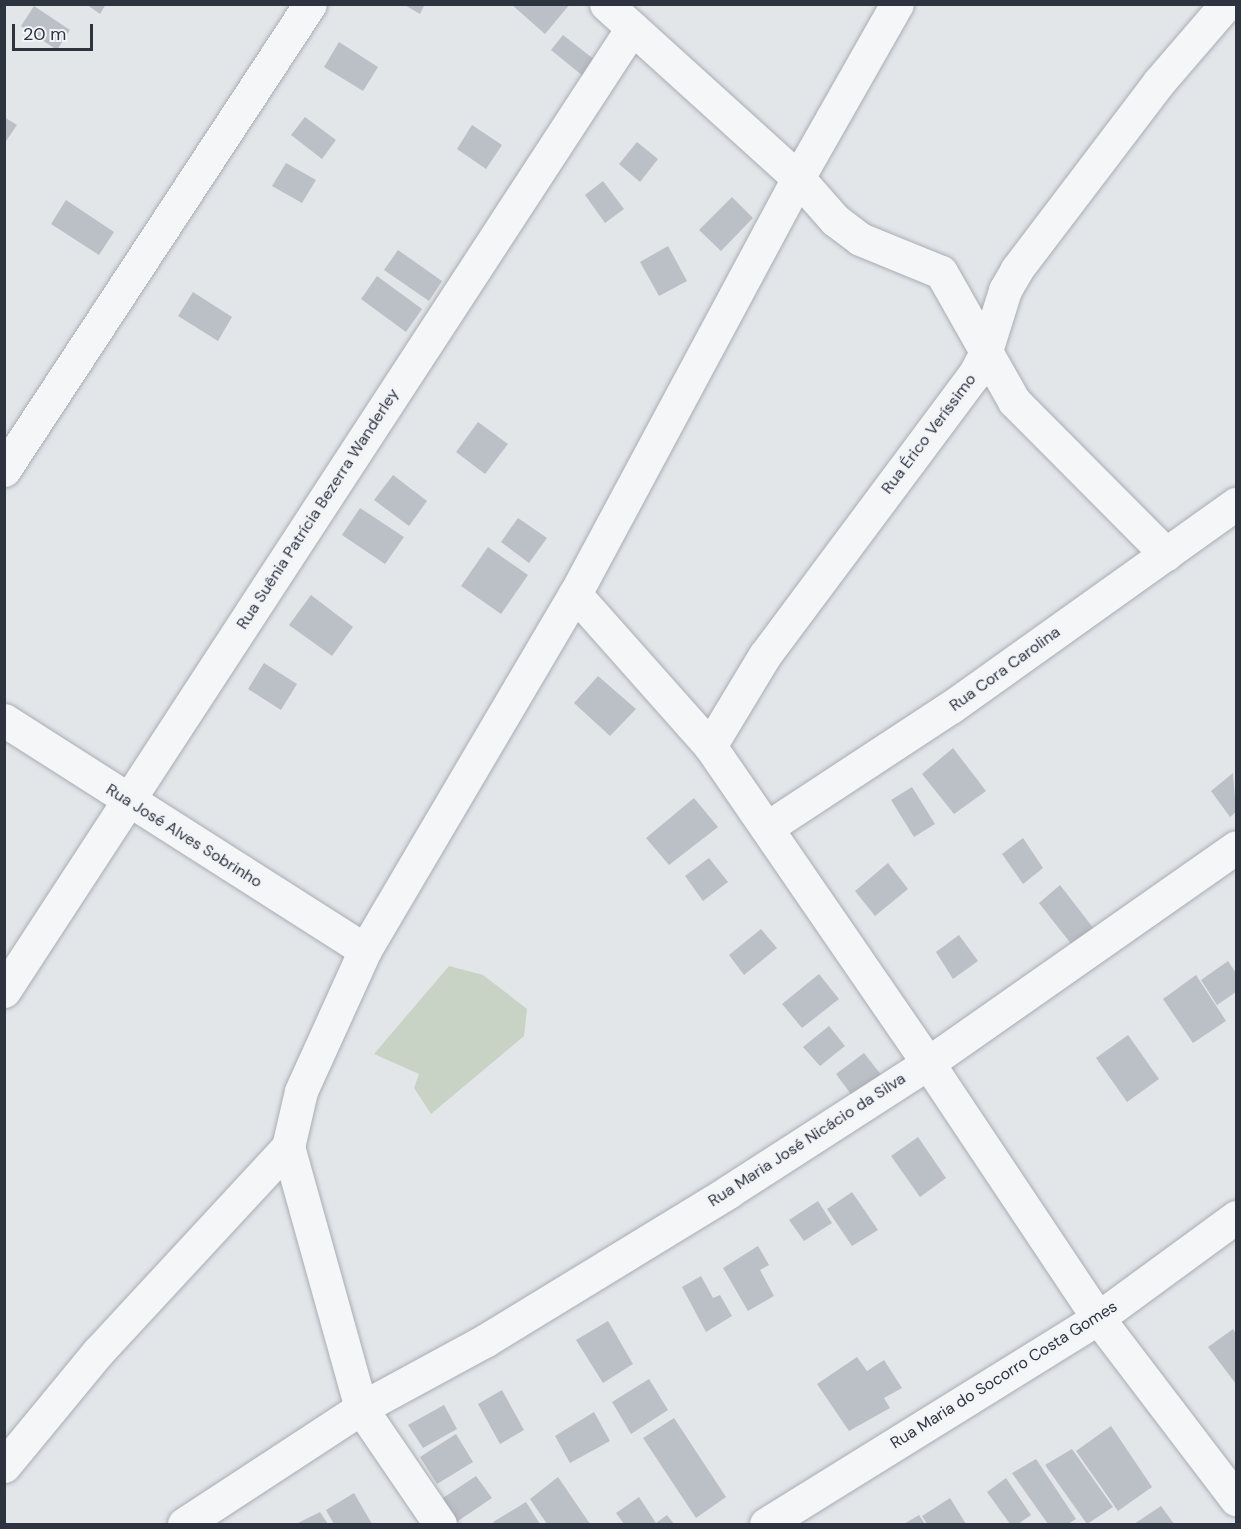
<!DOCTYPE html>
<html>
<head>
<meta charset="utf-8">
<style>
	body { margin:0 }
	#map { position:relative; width:1241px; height:1529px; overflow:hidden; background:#e3e6e9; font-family:"DM Sans",sans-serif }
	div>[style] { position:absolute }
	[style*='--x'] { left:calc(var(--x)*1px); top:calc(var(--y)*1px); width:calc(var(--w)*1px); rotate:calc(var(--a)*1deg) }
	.green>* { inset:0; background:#c8d2c5 }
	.building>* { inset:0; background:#bbbfc6 }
	.roads { filter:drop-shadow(0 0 2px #a9adb3) drop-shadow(0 0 2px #a9adb3) }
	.minor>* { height:33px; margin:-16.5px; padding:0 16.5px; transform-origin:16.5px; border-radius:16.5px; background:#f5f6f8 }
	span { translate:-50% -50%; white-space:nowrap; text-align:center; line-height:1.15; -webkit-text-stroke:6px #f2f4f7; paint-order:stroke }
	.street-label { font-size:16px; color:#2d3440 }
	.frame { position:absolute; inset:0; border:6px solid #2d3440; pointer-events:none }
	.scale { position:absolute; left:12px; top:24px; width:81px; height:27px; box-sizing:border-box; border:3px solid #2d3440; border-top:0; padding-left:8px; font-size:18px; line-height:21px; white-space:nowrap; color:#2d3440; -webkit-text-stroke:4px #f2f4f7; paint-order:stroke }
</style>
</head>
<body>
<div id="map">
	<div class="green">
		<div style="clip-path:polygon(449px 966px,483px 975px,527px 1009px,524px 1036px,431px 1114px,414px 1088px,419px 1074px,374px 1054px)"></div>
	</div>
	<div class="building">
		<div style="clip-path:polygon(86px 4px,106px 4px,100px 14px)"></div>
		<div style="clip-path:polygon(403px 4px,425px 4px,420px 14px)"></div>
		<div style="clip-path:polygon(511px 4px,570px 4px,545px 34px)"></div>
		<div style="clip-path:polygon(34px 6px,70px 30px,57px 50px,21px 26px)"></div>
		<div style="clip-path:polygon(563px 35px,595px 60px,583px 76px,551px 50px)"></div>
		<div style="clip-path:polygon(339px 42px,378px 67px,363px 91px,324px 67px)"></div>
		<div style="clip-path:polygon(4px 117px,17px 125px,4px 144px)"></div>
		<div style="clip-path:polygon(305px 117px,336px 140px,322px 159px,291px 135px)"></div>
		<div style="clip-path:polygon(472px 125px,502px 145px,486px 169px,457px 149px)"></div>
		<div style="clip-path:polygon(637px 142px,658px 159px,640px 182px,619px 164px)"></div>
		<div style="clip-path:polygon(286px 163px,316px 180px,302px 203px,272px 186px)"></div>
		<div style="clip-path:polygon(603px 181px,624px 209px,605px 223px,585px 195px)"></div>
		<div style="clip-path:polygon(732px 197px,753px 218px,721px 251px,699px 230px)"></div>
		<div style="clip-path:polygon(66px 200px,114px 232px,99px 255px,51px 224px)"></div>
		<div style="clip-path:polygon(668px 246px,687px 281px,659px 296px,640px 262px)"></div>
		<div style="clip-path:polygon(398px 250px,442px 281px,429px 301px,384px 270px)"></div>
		<div style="clip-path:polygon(377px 276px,422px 309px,406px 332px,361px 299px)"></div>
		<div style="clip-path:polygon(193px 292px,232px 317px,218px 341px,178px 316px)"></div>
		<div style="clip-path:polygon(478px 422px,508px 444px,485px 474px,456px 452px)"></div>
		<div style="clip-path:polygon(393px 475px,427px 501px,409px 526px,374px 500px)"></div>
		<div style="clip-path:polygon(360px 508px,404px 537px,385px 564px,342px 535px)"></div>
		<div style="clip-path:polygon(518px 518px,547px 538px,529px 563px,501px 542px)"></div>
		<div style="clip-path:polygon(488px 547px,528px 575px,501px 614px,461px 586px)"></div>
		<div style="clip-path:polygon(311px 595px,353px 627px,332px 656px,289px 625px)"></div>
		<div style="clip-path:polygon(264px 663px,297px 684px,281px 710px,248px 689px)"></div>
		<div style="clip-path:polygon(598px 676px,636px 709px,610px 736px,574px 703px)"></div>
		<div style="clip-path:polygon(953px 748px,986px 791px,954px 814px,922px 774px)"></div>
		<div style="clip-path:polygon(1233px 773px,1236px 812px,1230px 817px,1211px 791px)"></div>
		<div style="clip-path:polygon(912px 787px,935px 824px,914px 837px,891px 800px)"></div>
		<div style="clip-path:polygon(694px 798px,718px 827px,669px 865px,646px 838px)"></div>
		<div style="clip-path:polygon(1023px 838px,1043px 868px,1023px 884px,1002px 854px)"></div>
		<div style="clip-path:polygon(709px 858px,728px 882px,703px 901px,685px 876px)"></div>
		<div style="clip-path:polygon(888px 863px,908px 889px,875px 916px,855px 891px)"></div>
		<div style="clip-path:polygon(1060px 885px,1094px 929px,1072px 945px,1039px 903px)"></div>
		<div style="clip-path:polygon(761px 929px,777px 948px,744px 975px,729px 955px)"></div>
		<div style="clip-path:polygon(959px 935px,978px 961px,953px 979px,936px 952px)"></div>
		<div style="clip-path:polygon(1228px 961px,1236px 973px,1236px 992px,1217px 1005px,1201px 980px)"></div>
		<div style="clip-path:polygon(819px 974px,839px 999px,802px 1028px,782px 1004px)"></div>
		<div style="clip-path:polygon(1196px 975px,1226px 1021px,1193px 1043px,1163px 999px)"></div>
		<div style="clip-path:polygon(829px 1026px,845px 1046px,820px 1066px,803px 1047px)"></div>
		<div style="clip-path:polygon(1128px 1035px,1159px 1079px,1127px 1102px,1096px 1058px)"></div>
		<div style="clip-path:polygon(864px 1053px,882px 1076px,853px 1097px,836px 1074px)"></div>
		<div style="clip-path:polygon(918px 1137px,946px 1178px,920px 1197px,891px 1156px)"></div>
		<div style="clip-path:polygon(852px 1192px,878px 1230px,852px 1246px,827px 1209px)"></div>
		<div style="clip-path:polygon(818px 1201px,832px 1223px,804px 1241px,789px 1220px)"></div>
		<div style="clip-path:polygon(758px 1246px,769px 1265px,760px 1270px,774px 1296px,748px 1311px,723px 1268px)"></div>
		<div style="clip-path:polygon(701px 1276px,713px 1298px,720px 1295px,732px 1316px,706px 1332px,682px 1287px)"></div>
		<div style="clip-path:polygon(608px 1321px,633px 1364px,603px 1383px,576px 1340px)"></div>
		<div style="clip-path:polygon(1233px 1329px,1236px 1334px,1236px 1384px,1208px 1347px)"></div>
		<div style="clip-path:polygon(857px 1357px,867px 1371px,884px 1360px,902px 1388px,884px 1398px,890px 1408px,849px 1431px,817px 1384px)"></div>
		<div style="clip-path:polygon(649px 1379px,668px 1410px,631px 1434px,612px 1402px)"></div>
		<div style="clip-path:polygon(502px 1390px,524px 1430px,500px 1444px,478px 1404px)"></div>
		<div style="clip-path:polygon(444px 1405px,457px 1429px,423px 1448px,408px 1425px)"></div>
		<div style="clip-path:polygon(594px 1412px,610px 1441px,570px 1463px,555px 1436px)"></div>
		<div style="clip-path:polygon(674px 1418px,726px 1497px,696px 1518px,643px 1438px)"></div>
		<div style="clip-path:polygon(1111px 1426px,1152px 1487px,1118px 1511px,1076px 1451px)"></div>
		<div style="clip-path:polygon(456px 1434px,473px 1462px,437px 1484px,420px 1457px)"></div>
		<div style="clip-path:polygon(1072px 1449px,1113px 1507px,1087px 1524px,1045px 1465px)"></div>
		<div style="clip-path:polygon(1036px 1459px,1076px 1519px,1068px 1524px,1048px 1524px,1012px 1473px)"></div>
		<div style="clip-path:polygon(476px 1476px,492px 1498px,455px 1523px,440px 1500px)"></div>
		<div style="clip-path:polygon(558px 1477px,590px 1524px,547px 1524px,530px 1499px)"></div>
		<div style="clip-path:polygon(1006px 1478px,1031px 1515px,1018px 1524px,1010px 1524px,987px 1492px)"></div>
		<div style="clip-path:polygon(354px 1493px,372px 1524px,334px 1524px,326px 1510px)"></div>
		<div style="clip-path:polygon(639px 1497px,656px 1523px,667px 1515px,674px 1524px,624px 1524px,616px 1513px)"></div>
		<div style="clip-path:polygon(950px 1498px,966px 1524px,927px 1524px,922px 1516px)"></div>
		<div style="clip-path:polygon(526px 1502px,540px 1524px,495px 1524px,493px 1522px)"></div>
		<div style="clip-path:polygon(1161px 1506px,1174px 1524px,1134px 1524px)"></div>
		<div style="clip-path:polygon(320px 1512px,328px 1524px,296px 1524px)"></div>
		<div style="clip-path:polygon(919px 1515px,925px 1524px,904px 1524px)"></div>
	</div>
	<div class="roads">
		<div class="minor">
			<div style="--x:606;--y:4;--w:259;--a:42.2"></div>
			<div style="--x:798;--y:178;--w:56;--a:48.6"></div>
			<div style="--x:835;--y:220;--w:31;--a:37"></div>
			<div style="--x:860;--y:239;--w:87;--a:22.2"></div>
			<div style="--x:941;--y:272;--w:148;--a:60.5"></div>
			<div style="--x:1014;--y:401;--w:216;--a:45.2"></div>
			<div style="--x:4;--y:470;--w:557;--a:-56.71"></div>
			<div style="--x:575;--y:594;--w:203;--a:48.4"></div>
			<div style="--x:710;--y:746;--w:385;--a:55.5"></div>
			<div style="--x:928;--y:1063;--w:306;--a:56.3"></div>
			<div style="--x:1098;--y:1318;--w:228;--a:52.7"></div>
			<div style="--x:4;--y:720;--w:428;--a:32.5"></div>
			<div style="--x:710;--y:746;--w:106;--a:-58.9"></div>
			<div style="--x:765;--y:655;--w:349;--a:-53.3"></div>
			<div style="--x:974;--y:375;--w:24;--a:-62"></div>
			<div style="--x:985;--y:354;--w:67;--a:-72.6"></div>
			<div style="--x:1005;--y:290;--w:24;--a:-60"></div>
			<div style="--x:1017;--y:269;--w:235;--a:-52.8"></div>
			<div style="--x:1159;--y:82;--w:103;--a:-49.3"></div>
			<div style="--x:768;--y:827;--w:219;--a:-33.3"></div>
			<div style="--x:951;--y:707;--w:350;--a:-35.5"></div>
			<div style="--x:4;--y:991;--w:1150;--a:-56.89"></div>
			<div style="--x:4;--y:1466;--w:148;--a:-50.5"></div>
			<div style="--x:98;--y:1352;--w:280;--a:-47.2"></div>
			<div style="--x:184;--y:1524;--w:212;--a:-33.2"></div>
			<div style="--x:361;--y:1408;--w:142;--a:-28.5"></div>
			<div style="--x:486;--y:1340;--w:284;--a:-31.4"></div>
			<div style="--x:728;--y:1192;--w:238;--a:-32.8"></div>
			<div style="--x:928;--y:1063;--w:376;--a:-35"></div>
			<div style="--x:440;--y:1524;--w:140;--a:-124.3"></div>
			<div style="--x:361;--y:1408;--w:271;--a:-105.6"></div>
			<div style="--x:288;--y:1147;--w:57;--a:-76.9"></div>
			<div style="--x:301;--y:1091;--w:155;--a:-65.6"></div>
			<div style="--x:365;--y:950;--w:413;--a:-59.5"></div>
			<div style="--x:575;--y:594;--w:472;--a:-61.8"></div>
			<div style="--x:798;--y:178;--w:200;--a:-60.4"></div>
			<div style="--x:766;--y:1524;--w:391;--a:-31.8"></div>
			<div style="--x:1098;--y:1318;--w:171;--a:-36.2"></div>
		</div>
	</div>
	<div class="street-label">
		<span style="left:929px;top:434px;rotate:-53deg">Rua Érico Veríssimo</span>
		<span style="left:318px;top:509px;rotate:-57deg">Rua Suênia Patrícia Bezerra Wanderley</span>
		<span style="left:1005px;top:669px;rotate:-36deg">Rua Cora Carolina</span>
		<span style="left:184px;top:836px;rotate:32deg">Rua José Alves Sobrinho</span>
		<span style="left:807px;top:1140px;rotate:-33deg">Rua Maria José Nicácio da Silva</span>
		<span style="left:1004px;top:1375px;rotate:-32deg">Rua Maria do Socorro Costa Gomes</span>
	</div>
	<div class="frame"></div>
	<div class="scale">20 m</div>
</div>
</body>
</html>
